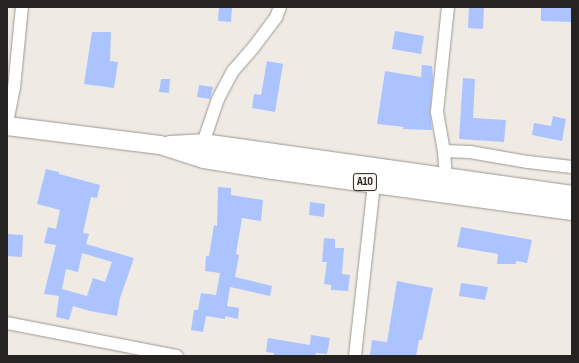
<!DOCTYPE html>
<html>
<head>
<meta charset="utf-8">
<style>
	body { margin:0 }
	#map { position:relative; width:579px; height:363px; overflow:hidden; background:#efebe4; font-family:"Sofia Sans Condensed",sans-serif }
	div>[style] { position:absolute }
	[style*='--x'] { left:calc(var(--x)*1px); top:calc(var(--y)*1px); width:calc(var(--w)*1px); rotate:calc(var(--a)*1deg) }
	.building>* { inset:0; background:#abc3ff }
	.roads { filter:drop-shadow(0 0 1px #9b9892) drop-shadow(0 0 1px #9b9892) }
	.minor>* { height:12px; margin:-6px; padding:0 6px; transform-origin:6px; border-radius:6px; background:#fff }
	.highway>* { height:18px; margin:-9px; padding:0 9px; transform-origin:9px; border-radius:9px; background:#fff }
	span { translate:-50% -50%; white-space:nowrap; text-align:center; line-height:1.15; -webkit-text-stroke:3px #fcf8f1; paint-order:stroke }
	.shield-label span { padding:1px 3px; background:#fcf8f1; border:1px solid; border-radius:3px; -webkit-text-stroke-width:0 }
	.shield-label { font-size:12px; color:#252422; font-weight:700 }
	.frame { position:absolute; inset:0; border:8px solid #252422; pointer-events:none }
</style>
</head>
<body>
<div id="map">
	<div class="building">
		<div style="clip-path:polygon(219px 7px,232px 7px,231px 22px,218px 21px)"></div>
		<div style="clip-path:polygon(469px 7px,484px 7px,483px 29px,468px 28px)"></div>
		<div style="clip-path:polygon(541px 7px,572px 7px,572px 22px,541px 21px)"></div>
		<div style="clip-path:polygon(395px 31px,424px 36px,421px 54px,392px 49px)"></div>
		<div style="clip-path:polygon(92px 32px,111px 32px,110px 61px,118px 62px,114px 88px,84px 84px)"></div>
		<div style="clip-path:polygon(267px 61px,283px 64px,275px 112px,252px 108px,254px 94px,261px 95px)"></div>
		<div style="clip-path:polygon(422px 65px,432px 66px,433px 77px,430px 111px,432px 130px,403px 129px,404px 127px,377px 124px,385px 71px,421px 77px)"></div>
		<div style="clip-path:polygon(463px 78px,475px 79px,473px 118px,506px 120px,504px 142px,459px 139px)"></div>
		<div style="clip-path:polygon(161px 79px,170px 79px,169px 93px,159px 92px)"></div>
		<div style="clip-path:polygon(199px 85px,213px 87px,210px 99px,197px 97px)"></div>
		<div style="clip-path:polygon(553px 116px,566px 119px,562px 141px,532px 135px,534px 123px,551px 126px)"></div>
		<div style="clip-path:polygon(evenodd,46px 169px,59px 172px,59px 174px,100px 185px,97px 198px,91px 197px,83px 233px,89px 234px,86px 244px,134px 258px,120px 298px,117px 316px,90px 311px,73px 306px,69px 320px,56px 317px,59px 296px,44px 294px,56px 245px,44px 243px,48px 227px,56px 229px,60px 210px,37px 204px,46px 169px,82px 253px,112px 262px,105px 282px,93px 278px,87px 296px,62px 289px,66px 269px,78px 272px,82px 253px)"></div>
		<div style="clip-path:polygon(218px 187px,231px 188px,231px 195px,263px 200px,261px 221px,242px 218px,236px 254px,239px 255px,235px 277px,272px 286px,270px 296px,230px 287px,227px 306px,239px 308px,238px 319px,225px 316px,225px 319px,206px 316px,203px 332px,191px 330px,194px 310px,198px 310px,201px 293px,216px 295px,220px 273px,205px 271px,206px 256px,209px 256px,214px 225px,217px 226px)"></div>
		<div style="clip-path:polygon(310px 202px,325px 204px,324px 217px,309px 215px)"></div>
		<div style="clip-path:polygon(461px 227px,532px 240px,527px 263px,516px 261px,516px 264px,497px 264px,498px 254px,457px 247px)"></div>
		<div style="clip-path:polygon(7px 234px,23px 235px,22px 257px,7px 256px)"></div>
		<div style="clip-path:polygon(324px 238px,335px 239px,335px 248px,344px 248px,342px 274px,350px 275px,348px 291px,331px 290px,331px 285px,324px 284px,327px 262px,322px 262px)"></div>
		<div style="clip-path:polygon(397px 281px,433px 288px,422px 340px,419px 340px,416px 356px,370px 356px,372px 340px,387px 342px)"></div>
		<div style="clip-path:polygon(461px 283px,488px 287px,485px 300px,459px 296px)"></div>
		<div style="clip-path:polygon(311px 335px,330px 338px,327px 354px,316px 353px,315px 356px,273px 356px,274px 353px,266px 352px,268px 338px,310px 345px)"></div>
	</div>
	<div class="roads">
		<div class="minor">
			<div style="--x:448;--y:7;--w:106;--a:96"></div>
			<div style="--x:437;--y:112;--w:40;--a:80"></div>
			<div style="--x:444;--y:151;--w:26;--a:2"></div>
			<div style="--x:470;--y:152;--w:59;--a:9.8"></div>
			<div style="--x:528;--y:162;--w:44;--a:6.5"></div>
			<div style="--x:7;--y:123;--w:36;--a:-79"></div>
			<div style="--x:14;--y:88;--w:81;--a:-84.4"></div>
			<div style="--x:203;--y:143;--w:46;--a:-71.2"></div>
			<div style="--x:218;--y:99;--w:32;--a:-62"></div>
			<div style="--x:233;--y:71;--w:30;--a:-49"></div>
			<div style="--x:253;--y:48;--w:39;--a:-53"></div>
			<div style="--x:276;--y:17;--w:11;--a:-68"></div>
			<div style="--x:444;--y:151;--w:27;--a:86"></div>
			<div style="--x:7;--y:323;--w:173;--a:11"></div>
			<div style="--x:355;--y:356;--w:173;--a:-83.7"></div>
		</div>
		<div class="highway">
			<div style="--x:7;--y:126;--w:154;--a:7.1"></div>
			<div style="--x:160;--y:145;--w:46;--a:17.7"></div>
			<div style="--x:204;--y:159;--w:70;--a:9.1"></div>
			<div style="--x:273;--y:170;--w:302;--a:7.8"></div>
			<div style="--x:170;--y:145;--w:33;--a:-3"></div>
			<div style="--x:203;--y:143;--w:373;--a:8"></div>
		</div>
	</div>
	<div class="shield-label">
		<span style="left:365px;top:182px">A10</span>
	</div>
	<div class="frame"></div>
</div>
</body>
</html>
